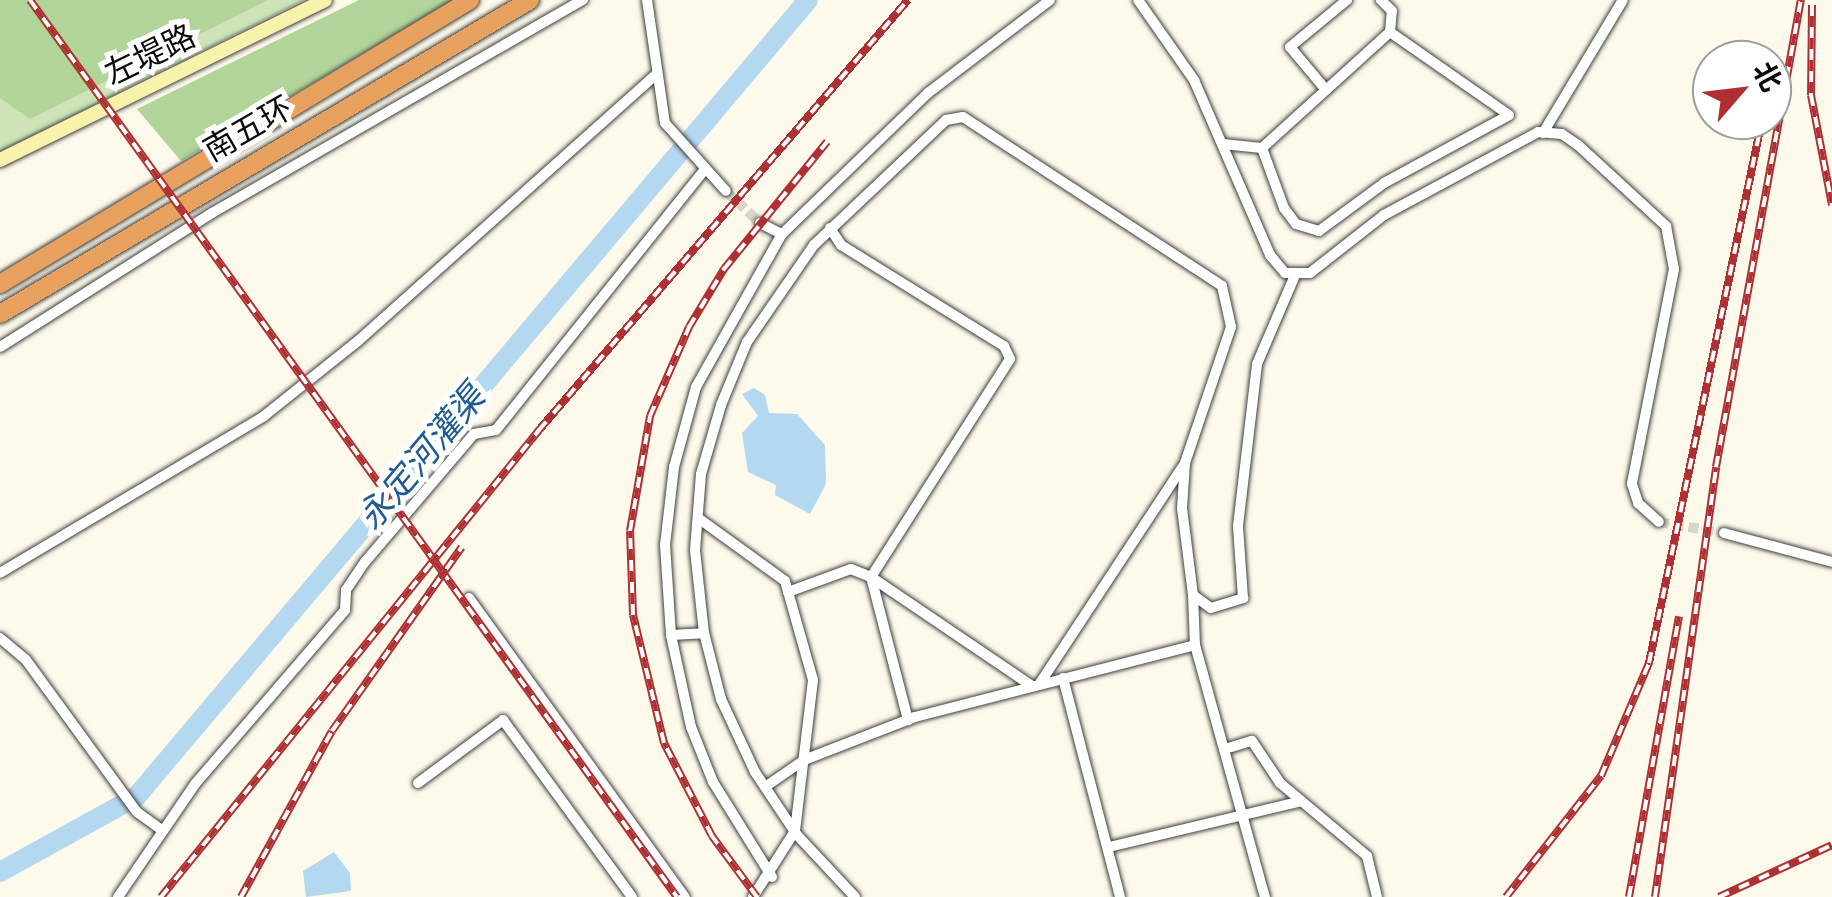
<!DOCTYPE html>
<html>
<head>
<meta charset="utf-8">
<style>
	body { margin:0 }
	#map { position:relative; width:1832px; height:897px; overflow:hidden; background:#fdfaeb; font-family:"Roboto Serif","Noto Sans SC",serif }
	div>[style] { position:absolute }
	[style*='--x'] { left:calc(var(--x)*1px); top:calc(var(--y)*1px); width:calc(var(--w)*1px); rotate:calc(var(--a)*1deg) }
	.green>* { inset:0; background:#cee4b8 }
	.forest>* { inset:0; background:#b1d499 }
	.water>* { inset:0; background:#b4d8f0 }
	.river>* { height:20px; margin:-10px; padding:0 10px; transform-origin:10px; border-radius:10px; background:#b4d8f0 }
	.street-tunnel>* { height:10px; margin-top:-5px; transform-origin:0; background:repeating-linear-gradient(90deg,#d9d6c9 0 10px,transparent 0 15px) }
	.roads { filter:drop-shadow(0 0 2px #3e3e3e) drop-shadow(0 0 2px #3e3e3e) }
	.street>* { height:10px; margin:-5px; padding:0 5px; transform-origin:5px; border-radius:5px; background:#fff }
	.secondary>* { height:14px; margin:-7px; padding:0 7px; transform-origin:7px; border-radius:7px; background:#f8f2ab }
	.highway>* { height:18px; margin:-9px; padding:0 9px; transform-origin:9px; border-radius:9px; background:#e8a15e }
	.rail>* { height:8px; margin-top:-4px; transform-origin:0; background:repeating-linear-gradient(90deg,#fff 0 11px,#af3032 0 22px); box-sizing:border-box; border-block:2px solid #af3032 }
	span { translate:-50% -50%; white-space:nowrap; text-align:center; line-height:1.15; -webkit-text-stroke:10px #fff; paint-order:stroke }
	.street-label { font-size:32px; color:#0b0b0b }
	.water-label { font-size:35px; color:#205c91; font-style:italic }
	.north { position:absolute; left:1692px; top:40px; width:100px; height:100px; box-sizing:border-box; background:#fff; border:2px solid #9d9d9d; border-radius:50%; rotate:62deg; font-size:28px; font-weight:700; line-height:40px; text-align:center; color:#0b0b0b }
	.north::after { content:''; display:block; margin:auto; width:35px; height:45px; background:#af3032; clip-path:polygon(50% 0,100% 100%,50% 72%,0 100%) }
</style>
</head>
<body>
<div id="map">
	<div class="green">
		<div style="clip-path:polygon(0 0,304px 0,0 152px)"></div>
	</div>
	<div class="forest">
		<div style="clip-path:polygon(0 0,268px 0,30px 119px,0 98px)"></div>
		<div style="clip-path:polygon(359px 0,452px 0,181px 161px,137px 109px)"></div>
	</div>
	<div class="water">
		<div style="clip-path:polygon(754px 388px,765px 395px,769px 413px,797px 414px,825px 445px,826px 484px,810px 514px,775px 495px,776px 485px,748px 472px,742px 433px,758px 416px,742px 394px)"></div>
		<div style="clip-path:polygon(334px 852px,350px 873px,351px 891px,306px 897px,303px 871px)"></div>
	</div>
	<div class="river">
		<div style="--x:0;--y:872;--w:155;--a:-28.9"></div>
		<div style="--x:136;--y:797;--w:1042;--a:-49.86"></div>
	</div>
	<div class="street-tunnel">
		<div style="--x:726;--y:191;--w:47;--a:43.3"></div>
		<div style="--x:1659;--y:522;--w:66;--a:9.6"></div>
	</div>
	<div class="roads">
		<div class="street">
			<div style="--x:647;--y:0;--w:124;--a:81.7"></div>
			<div style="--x:665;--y:123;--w:91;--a:48.1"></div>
			<div style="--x:1138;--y:0;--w:98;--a:55"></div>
			<div style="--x:1194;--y:80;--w:191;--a:66.5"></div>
			<div style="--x:1270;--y:255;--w:23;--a:50"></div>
			<div style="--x:1285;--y:273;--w:25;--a:0"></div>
			<div style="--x:1310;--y:273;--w:94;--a:-38.1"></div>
			<div style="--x:1384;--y:215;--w:175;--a:-28.3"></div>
			<div style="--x:1538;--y:132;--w:24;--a:5"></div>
			<div style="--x:1562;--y:134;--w:19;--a:35"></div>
			<div style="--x:1578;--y:145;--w:120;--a:42.6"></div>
			<div style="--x:1666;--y:226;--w:44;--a:79.5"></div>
			<div style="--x:1674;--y:269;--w:219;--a:101.1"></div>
			<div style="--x:1632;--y:484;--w:20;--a:72"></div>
			<div style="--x:1638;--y:503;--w:28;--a:42"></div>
			<div style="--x:1326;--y:90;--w:56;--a:-129.9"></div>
			<div style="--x:1290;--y:47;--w:74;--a:-39.5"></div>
			<div style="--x:1543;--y:133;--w:155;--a:-59"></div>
			<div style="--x:1223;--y:144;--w:39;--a:6"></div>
			<div style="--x:1262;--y:148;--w:173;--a:-42.2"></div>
			<div style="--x:1390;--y:32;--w:21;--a:-85"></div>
			<div style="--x:1392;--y:11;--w:16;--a:-135"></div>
			<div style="--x:1262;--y:148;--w:64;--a:69.9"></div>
			<div style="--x:1284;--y:208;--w:20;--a:53"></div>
			<div style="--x:1296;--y:224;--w:24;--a:17"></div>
			<div style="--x:1319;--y:231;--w:81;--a:-36.4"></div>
			<div style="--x:1384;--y:183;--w:142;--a:-28.5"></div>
			<div style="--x:1509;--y:115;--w:145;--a:-145.1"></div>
			<div style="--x:760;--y:223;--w:25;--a:27"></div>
			<div style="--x:830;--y:228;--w:20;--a:57"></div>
			<div style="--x:841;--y:245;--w:192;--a:31.8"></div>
			<div style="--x:1004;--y:346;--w:14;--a:65"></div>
			<div style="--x:1010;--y:359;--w:259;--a:122.5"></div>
			<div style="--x:871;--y:577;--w:194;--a:34.1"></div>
			<div style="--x:0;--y:347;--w:251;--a:-32.3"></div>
			<div style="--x:212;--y:213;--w:428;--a:-29.9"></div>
			<div style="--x:698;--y:518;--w:107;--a:35.9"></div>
			<div style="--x:785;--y:581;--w:103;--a:74.2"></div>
			<div style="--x:813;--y:680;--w:152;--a:96.8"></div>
			<div style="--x:795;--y:831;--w:78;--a:122.5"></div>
			<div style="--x:1724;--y:533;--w:112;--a:15"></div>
			<div style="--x:0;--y:573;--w:307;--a:-30.7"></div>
			<div style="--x:264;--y:416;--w:120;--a:-38.6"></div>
			<div style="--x:358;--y:341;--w:399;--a:-41.8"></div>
			<div style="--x:788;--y:592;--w:67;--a:-20.1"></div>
			<div style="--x:851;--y:569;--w:22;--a:22"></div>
			<div style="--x:871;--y:577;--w:148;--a:75.5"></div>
			<div style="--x:469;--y:598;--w:369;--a:54.2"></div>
			<div style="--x:671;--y:635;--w:33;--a:-3"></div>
			<div style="--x:0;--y:638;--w:34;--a:40"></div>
			<div style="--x:26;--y:660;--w:188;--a:53.9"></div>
			<div style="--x:137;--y:812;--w:31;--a:36"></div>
			<div style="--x:1195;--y:645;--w:262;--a:74.5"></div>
			<div style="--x:1063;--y:678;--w:226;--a:75.4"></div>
			<div style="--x:1040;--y:683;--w:263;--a:-56.6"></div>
			<div style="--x:1225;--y:749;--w:28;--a:-17"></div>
			<div style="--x:1252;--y:741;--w:50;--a:56.3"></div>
			<div style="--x:1280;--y:783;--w:114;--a:40"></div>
			<div style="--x:1367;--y:856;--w:42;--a:76.3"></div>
			<div style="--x:418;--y:783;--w:106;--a:-36.5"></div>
			<div style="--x:503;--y:720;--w:219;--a:53.9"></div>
			<div style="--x:765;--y:787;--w:47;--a:-34.7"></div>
			<div style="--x:804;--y:760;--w:119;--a:-21.2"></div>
			<div style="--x:915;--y:717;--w:289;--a:-14.4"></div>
			<div style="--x:1195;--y:645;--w:49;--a:-92.3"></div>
			<div style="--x:1109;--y:847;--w:198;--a:-13.4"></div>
			<div style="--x:772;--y:877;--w:112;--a:-121.8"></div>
			<div style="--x:713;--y:782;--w:59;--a:-111.8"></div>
			<div style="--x:691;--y:727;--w:94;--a:-102.3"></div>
			<div style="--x:671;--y:635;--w:90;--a:-93.8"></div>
			<div style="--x:665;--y:545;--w:79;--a:-83.4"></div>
			<div style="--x:674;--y:467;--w:83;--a:-74.6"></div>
			<div style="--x:696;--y:387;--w:176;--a:-60.7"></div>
			<div style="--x:782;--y:234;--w:203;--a:-44"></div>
			<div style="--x:928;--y:93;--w:153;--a:-37.3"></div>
			<div style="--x:118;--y:897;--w:137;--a:-55.7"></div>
			<div style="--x:195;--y:784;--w:230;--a:-49.2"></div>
			<div style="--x:345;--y:610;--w:20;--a:-87"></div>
			<div style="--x:346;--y:590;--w:34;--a:-56"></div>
			<div style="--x:365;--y:562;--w:168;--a:-49.6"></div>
			<div style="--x:474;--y:434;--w:22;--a:-10"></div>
			<div style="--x:496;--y:430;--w:331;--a:-51.3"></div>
			<div style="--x:855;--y:897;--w:85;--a:-133.1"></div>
			<div style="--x:797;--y:835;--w:76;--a:-123.7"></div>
			<div style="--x:755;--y:772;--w:81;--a:-115"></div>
			<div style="--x:721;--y:699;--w:68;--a:-104.4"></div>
			<div style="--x:704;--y:633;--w:83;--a:-96.2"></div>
			<div style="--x:695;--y:550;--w:76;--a:-85.5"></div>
			<div style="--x:701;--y:474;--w:72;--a:-73.8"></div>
			<div style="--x:721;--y:405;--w:68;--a:-67.6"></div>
			<div style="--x:747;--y:342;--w:118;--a:-55.4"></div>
			<div style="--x:814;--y:245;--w:182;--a:-43.4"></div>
			<div style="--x:946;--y:120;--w:17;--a:-10"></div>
			<div style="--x:963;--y:117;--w:309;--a:33.1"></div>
			<div style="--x:1222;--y:286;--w:42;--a:77.6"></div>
			<div style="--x:1231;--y:327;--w:144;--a:108.7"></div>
			<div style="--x:1185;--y:463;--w:45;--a:93.8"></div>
			<div style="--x:1182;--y:508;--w:88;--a:82.8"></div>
			<div style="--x:1193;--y:595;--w:22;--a:36"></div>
			<div style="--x:1211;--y:608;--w:34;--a:-17"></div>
			<div style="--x:1243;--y:598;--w:72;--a:-94"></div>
			<div style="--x:1238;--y:526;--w:163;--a:-83.3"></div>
			<div style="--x:1257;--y:364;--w:99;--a:-66.8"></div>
		</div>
		<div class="secondary">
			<div style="--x:0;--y:160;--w:362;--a:-26.2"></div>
		</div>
		<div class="highway">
			<div style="--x:0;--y:284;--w:549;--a:-31.14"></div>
			<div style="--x:0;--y:314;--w:616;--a:-30.64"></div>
		</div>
	</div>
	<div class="rail">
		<div style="--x:30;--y:0;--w:1106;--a:54.2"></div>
		<div style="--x:1812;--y:5;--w:90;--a:90.6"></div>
		<div style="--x:1811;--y:95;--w:112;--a:79.2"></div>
		<div style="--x:161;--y:897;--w:601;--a:-51.01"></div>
		<div style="--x:539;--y:430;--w:567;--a:-49.37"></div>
		<div style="--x:241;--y:897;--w:189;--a:-61.3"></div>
		<div style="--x:332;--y:731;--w:225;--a:-54.8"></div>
		<div style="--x:757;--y:897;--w:76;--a:-126.4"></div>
		<div style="--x:712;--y:836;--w:105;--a:-117.3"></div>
		<div style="--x:664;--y:743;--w:132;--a:-103.6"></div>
		<div style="--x:633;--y:615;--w:84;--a:-92"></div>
		<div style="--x:630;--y:531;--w:117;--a:-80.1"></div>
		<div style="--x:650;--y:416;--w:97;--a:-66.3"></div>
		<div style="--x:689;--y:327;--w:68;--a:-58.9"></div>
		<div style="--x:724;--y:269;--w:164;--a:-51"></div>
		<div style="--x:1506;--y:897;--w:154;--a:-51.9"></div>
		<div style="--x:1601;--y:776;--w:123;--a:-67"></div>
		<div style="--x:1649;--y:663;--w:555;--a:-78.24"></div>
		<div style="--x:1629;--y:897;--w:285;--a:-79.9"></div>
		<div style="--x:1655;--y:897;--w:434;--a:-81.9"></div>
		<div style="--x:1716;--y:467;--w:475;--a:-79.7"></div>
		<div style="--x:1719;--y:897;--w:124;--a:-24.7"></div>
	</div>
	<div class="street-label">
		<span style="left:150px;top:55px;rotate:-26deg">左堤路</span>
		<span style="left:248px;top:129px;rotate:-30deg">南五环</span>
	</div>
	<div class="water-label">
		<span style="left:422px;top:458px;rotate:-50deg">永定河灌渠</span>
	</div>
	<div class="north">北</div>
</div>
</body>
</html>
